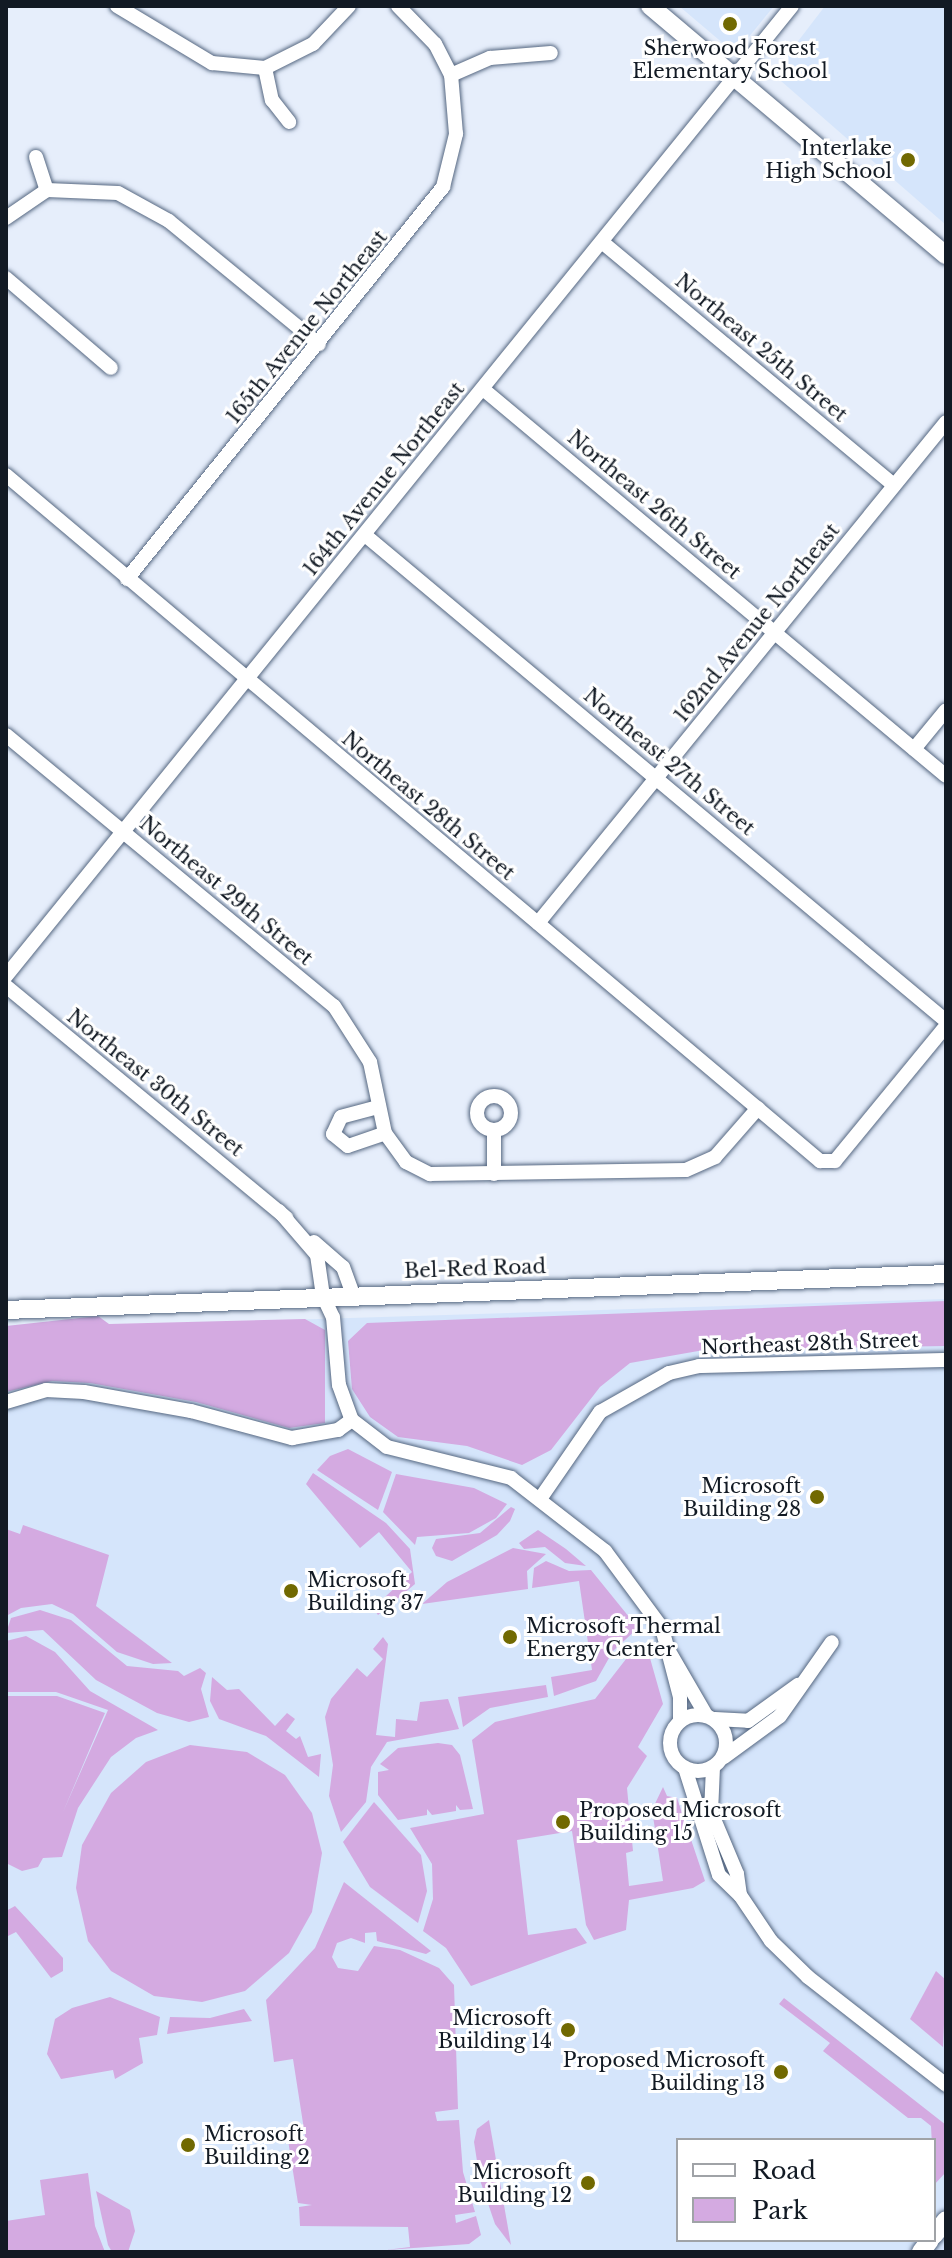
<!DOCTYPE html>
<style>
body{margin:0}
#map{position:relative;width:952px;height:2258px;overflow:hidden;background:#e6eefb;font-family:"Libre Baskerville",serif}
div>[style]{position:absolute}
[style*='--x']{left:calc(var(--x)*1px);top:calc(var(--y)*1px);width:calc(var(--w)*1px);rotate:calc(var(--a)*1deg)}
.built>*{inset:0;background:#d5e5fb}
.green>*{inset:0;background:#d4aae1}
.roads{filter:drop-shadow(0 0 2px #556781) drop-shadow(0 0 2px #556781)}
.minor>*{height:14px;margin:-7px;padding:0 7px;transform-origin:7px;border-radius:7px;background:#fff}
.minor>.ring{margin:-7px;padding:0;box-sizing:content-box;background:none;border:14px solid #fff;border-radius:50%}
.major>*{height:18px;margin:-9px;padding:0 9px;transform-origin:9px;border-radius:9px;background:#fff}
.dots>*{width:22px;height:22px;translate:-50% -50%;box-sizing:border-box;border:4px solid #fff;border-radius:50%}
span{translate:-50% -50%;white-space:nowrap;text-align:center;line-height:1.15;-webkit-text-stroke:6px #fff;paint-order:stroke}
.poi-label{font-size:20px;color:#121a24}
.right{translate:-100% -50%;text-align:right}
.left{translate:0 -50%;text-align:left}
.street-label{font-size:20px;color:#121a24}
.frame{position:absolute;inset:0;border:8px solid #121a24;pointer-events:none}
.legend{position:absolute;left:676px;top:2138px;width:260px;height:104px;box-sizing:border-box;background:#fff;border:2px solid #a0a3a7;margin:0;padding:10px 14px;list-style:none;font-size:24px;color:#121a24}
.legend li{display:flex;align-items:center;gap:16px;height:40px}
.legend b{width:40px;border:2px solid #a0a3a7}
</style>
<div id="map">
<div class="built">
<div style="clip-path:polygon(679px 6px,774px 6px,744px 43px,725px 45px)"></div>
<div style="clip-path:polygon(825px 6px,946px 6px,946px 225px,773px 74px)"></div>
<div style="clip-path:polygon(evenodd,946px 1299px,946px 2252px,6px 2252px,6px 1329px,946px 1299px,678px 2140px,934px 2140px,934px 2240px,678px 2240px,678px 2140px)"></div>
</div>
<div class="green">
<div style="clip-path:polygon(946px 1301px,946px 1346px,704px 1350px,630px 1363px,600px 1387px,551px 1450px,522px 1465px,467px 1446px,398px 1437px,370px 1417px,352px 1389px,348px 1341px,367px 1323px)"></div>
<div style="clip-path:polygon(98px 1316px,109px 1324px,305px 1319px,325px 1330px,325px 1423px,289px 1428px,196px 1402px,90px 1383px,52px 1381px,6px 1392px,6px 1326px)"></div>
<div style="clip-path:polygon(348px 1449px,392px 1472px,378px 1510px,317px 1470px,330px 1456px)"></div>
<div style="clip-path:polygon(313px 1473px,386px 1523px,410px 1549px,415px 1584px,378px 1615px,373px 1608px,412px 1572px,379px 1532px,360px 1548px,306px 1484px)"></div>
<div style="clip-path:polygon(396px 1474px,474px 1488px,507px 1504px,496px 1518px,469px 1533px,417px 1537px,415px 1545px,383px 1512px)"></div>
<div style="clip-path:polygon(511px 1507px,515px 1509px,510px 1521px,497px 1535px,452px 1561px,436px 1556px,432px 1548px,436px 1539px,480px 1533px)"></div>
<div style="clip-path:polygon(23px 1525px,109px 1555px,96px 1606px,172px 1663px,153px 1664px,117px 1652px,73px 1614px,52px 1604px,21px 1608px,6px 1616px,6px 1529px,20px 1534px)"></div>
<div style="clip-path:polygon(538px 1530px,566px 1549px,586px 1566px,565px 1563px,545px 1547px,524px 1549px,519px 1543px)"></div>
<div style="clip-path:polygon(513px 1548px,546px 1554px,527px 1571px,528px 1589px,422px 1604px,447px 1582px)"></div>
<div style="clip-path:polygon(546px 1561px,569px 1571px,591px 1570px,638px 1628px,613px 1651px,596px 1681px,554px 1696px,551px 1677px,592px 1670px,579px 1581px,532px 1588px,534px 1568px)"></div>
<div style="clip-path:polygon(40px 1610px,71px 1620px,127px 1666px,178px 1671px,184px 1676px,200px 1668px,206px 1673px,201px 1689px,209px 1717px,189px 1722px,157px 1713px,96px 1680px,43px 1630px,6px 1633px,11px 1618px)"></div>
<div style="clip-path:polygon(26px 1636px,55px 1652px,90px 1691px,158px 1730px,136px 1738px,111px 1757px,78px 1808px,62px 1857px,43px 1858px,38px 1867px,22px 1871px,6px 1863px,6px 1696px,57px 1696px,105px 1713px,63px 1812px,108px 1710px,56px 1692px,6px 1692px,6px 1641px)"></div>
<div style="clip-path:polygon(383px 1637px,388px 1644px,376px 1735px,395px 1737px,396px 1719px,417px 1721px,420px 1702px,448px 1699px,459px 1729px,387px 1742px,371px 1767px,366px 1802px,341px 1832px,329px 1796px,333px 1765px,325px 1717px,331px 1699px,357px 1668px,367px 1677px,383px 1659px,373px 1649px)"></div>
<div style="clip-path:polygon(646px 1644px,663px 1704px,638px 1747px,647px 1756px,627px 1788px,633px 1851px,626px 1853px,629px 1886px,663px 1881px,652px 1810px,663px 1787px,667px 1796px,677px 1798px,705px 1881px,693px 1888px,629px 1900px,626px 1930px,594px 1940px,586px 1925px,572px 1831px,517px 1840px,528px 1935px,576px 1928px,587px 1943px,471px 1986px,446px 1948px,423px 1931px,433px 1899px,432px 1864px,410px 1828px,484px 1814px,472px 1740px,495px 1722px,595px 1699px,633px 1650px)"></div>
<div style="clip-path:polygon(212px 1677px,227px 1690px,239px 1689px,275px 1726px,287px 1713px,295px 1719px,286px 1731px,296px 1739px,300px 1736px,308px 1757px,321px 1754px,319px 1777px,266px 1736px,219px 1719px,210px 1701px)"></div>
<div style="clip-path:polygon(546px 1685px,548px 1697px,490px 1708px,463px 1727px,458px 1697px)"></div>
<div style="clip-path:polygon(438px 1743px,452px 1745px,460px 1755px,473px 1809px,460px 1810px,456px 1805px,456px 1811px,432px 1815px,427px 1809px,427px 1815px,398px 1820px,378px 1795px,378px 1772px,389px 1770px,380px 1764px,398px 1748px)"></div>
<div style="clip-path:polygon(190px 1745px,247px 1752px,285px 1775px,312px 1813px,322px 1853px,312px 1912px,289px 1953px,245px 1991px,202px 2002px,154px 1996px,111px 1971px,88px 1941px,76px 1888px,82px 1845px,111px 1793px,146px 1762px)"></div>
<div style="clip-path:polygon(374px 1802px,421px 1855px,427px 1891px,418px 1923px,370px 1887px,343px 1842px)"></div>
<div style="clip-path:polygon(344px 1882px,431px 1951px,426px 1954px,377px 1941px,376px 1932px,365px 1933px,365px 1943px,351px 1938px,337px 1943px,332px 1957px,338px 1968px,358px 1971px,374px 1946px,400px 1950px,439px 1968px,454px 1985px,458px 2109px,435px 2112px,437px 2121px,459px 2120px,463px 2172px,475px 2212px,455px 2215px,456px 2223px,476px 2216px,481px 2235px,469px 2244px,386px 2250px,410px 2247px,408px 2227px,300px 2226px,299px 2207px,312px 2205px,298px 2203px,288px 2140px,305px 2136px,293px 2059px,274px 2062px,266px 2000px,315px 1948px)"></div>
<div style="clip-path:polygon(15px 1906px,63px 1958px,63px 1971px,51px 1978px,16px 1932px,6px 1937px,6px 1911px)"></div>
<div style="clip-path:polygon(936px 1971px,946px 1980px,943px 2047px,910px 2019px)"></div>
<div style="clip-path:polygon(110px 1997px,160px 2017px,157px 2035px,139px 2038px,143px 2063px,115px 2079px,113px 2070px,61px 2079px,47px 2054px,55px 2019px,72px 2008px)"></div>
<div style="clip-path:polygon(784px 1998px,946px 2125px,946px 2172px,934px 2185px,931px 2126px,921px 2118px,908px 2118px,823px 2051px,830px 2043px,779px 2004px)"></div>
<div style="clip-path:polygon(244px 2009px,252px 2021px,167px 2034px,170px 2017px,210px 2018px)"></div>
<div style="clip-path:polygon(489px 2120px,511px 2245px,495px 2224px,480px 2180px,474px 2142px,477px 2129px)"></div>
<div style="clip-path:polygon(88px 2173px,95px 2226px,105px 2252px,6px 2252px,6px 2221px,45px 2215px,40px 2180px)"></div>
<div style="clip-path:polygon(96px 2191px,130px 2210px,135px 2231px,128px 2252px,112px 2252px,108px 2245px)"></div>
</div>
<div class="roads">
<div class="minor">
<div style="--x:117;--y:6;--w:111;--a:31"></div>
<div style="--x:212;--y:63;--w:53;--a:5.4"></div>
<div style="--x:265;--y:68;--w:33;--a:78"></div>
<div style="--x:272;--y:100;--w:28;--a:52"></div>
<div style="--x:265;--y:68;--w:54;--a:-26.6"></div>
<div style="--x:313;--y:44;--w:52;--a:-46.5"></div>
<div style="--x:451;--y:75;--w:43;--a:-23.6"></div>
<div style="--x:490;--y:58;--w:61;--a:-4.7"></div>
<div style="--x:36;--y:157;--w:35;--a:72"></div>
<div style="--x:6;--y:218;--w:50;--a:-34.3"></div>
<div style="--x:47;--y:190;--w:71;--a:2.4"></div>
<div style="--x:118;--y:193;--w:58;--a:28.8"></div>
<div style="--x:169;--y:221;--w:194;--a:39.4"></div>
<div style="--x:602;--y:242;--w:380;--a:39.8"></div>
<div style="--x:6;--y:278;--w:138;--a:40.6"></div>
<div style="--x:483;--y:389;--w:603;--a:39.89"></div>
<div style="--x:6;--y:475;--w:1065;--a:40.12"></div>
<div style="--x:820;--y:1161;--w:15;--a:0"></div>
<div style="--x:835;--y:1161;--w:175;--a:-50.6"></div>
<div style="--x:365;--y:535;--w:757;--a:39.91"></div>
<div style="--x:127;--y:579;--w:504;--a:-51.13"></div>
<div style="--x:443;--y:187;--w:55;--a:-76.2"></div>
<div style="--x:456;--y:134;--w:59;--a:-94.8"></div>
<div style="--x:451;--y:75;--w:35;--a:-117"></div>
<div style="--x:435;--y:44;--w:53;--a:-134.2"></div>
<div style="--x:6;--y:735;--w:425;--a:39.6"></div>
<div style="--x:334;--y:1006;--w:67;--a:57.3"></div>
<div style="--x:370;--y:1062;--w:73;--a:78.1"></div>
<div style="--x:385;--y:1133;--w:36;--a:54"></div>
<div style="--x:406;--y:1162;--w:27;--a:27"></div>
<div style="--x:430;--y:1174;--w:256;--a:-0.9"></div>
<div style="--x:686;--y:1170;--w:32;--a:-24"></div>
<div style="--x:715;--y:1157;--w:65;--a:-48.7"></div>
<div style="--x:914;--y:749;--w:50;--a:-50.6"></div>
<div style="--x:538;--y:923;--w:646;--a:-50.84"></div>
<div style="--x:6;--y:976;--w:1248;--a:-50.98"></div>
<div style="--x:6;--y:986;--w:364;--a:39.6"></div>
<div class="ring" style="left:477px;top:1096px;width:20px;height:20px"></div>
<div style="--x:378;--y:1107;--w:38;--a:165"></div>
<div style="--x:341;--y:1117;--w:19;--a:115"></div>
<div style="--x:333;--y:1134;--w:19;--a:39"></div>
<div style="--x:348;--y:1146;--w:39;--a:-19"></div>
<div style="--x:494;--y:1131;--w:43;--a:90"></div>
<div style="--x:279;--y:1211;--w:58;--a:49.2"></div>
<div style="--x:317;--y:1255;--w:41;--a:81.7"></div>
<div style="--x:323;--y:1296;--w:23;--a:65"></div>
<div style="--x:333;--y:1317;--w:68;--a:85"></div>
<div style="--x:339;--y:1385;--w:37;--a:70"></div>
<div style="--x:352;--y:1420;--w:44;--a:37.6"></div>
<div style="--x:387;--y:1447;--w:128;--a:14"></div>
<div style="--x:511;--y:1478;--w:119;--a:37.8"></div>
<div style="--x:605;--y:1551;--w:96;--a:53.5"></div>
<div style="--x:662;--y:1628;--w:71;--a:75.4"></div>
<div style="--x:680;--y:1697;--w:23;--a:90"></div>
<div style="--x:314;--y:1242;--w:38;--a:41"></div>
<div style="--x:343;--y:1267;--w:29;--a:70"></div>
<div style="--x:6;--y:1402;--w:42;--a:-16.7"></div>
<div style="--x:46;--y:1390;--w:38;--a:3"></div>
<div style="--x:84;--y:1392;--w:109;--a:10.1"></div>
<div style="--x:191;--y:1411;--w:105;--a:15"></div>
<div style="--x:292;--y:1438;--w:47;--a:-9.9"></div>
<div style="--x:338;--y:1430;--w:17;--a:-36"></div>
<div style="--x:540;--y:1499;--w:106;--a:-55.4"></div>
<div style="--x:600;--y:1412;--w:79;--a:-29.5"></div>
<div style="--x:669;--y:1373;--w:31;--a:-13"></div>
<div style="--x:699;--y:1366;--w:247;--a:-1.4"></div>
<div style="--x:670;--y:1653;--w:72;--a:59.9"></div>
<div class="ring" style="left:670px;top:1715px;width:42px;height:42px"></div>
<div style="--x:715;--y:1719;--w:33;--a:3"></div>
<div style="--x:748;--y:1721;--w:62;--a:-35.8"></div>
<div style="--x:724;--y:1757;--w:69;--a:-36.2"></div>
<div style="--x:780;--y:1716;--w:90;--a:-54.9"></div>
<div style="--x:713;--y:1767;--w:45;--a:92.5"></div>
<div style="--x:711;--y:1812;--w:67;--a:67.2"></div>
<div style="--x:737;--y:1874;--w:21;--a:82"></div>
<div style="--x:685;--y:1768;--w:112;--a:72.4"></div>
<div style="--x:719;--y:1875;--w:29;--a:44"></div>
<div style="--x:740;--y:1895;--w:55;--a:56"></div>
<div style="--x:771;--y:1941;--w:52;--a:44.2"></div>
<div style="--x:808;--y:1977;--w:175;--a:38"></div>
</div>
<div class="major">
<div style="--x:650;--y:6;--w:387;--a:40.1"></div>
<div style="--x:6;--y:1310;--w:941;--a:-2.19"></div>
<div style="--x:934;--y:2235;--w:19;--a:-51"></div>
<div style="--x:921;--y:2252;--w:15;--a:-53"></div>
</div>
</div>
<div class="dots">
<div style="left:730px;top:24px;background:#716901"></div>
<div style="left:908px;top:160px;background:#716901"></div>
<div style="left:817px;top:1497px;background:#716901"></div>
<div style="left:291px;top:1591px;background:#716901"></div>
<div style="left:510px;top:1637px;background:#716901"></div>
<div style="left:563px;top:1822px;background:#716901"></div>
<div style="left:568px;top:2030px;background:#716901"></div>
<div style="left:781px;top:2072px;background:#716901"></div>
<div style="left:188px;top:2145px;background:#716901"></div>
<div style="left:588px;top:2183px;background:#716901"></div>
</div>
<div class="poi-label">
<span style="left:730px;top:60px">Sherwood Forest<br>Elementary School</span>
<span class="right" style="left:892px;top:160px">Interlake<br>High School</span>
<span class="right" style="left:801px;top:1498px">Microsoft<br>Building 28</span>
<span class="left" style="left:307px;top:1592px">Microsoft<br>Building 37</span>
<span class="left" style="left:526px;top:1638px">Microsoft Thermal<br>Energy Center</span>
<span class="left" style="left:579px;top:1822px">Proposed Microsoft<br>Building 15</span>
<span class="right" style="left:552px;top:2030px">Microsoft<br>Building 14</span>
<span class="right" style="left:765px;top:2072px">Proposed Microsoft<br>Building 13</span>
<span class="left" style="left:204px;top:2146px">Microsoft<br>Building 2</span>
<span class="right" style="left:572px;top:2184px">Microsoft<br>Building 12</span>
</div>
<div class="street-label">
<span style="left:307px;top:327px;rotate:-51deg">165th Avenue Northeast</span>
<span style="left:761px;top:348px;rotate:40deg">Northeast 25th Street</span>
<span style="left:384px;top:479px;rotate:-51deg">164th Avenue Northeast</span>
<span style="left:654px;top:505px;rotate:40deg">Northeast 26th Street</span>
<span style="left:757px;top:623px;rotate:-51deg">162nd Avenue Northeast</span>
<span style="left:669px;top:762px;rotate:40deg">Northeast 27th Street</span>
<span style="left:428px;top:806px;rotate:40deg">Northeast 28th Street</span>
<span style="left:226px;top:891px;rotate:40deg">Northeast 29th Street</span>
<span style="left:155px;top:1083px;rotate:39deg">Northeast 30th Street</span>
<span style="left:475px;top:1269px;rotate:-2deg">Bel-Red Road</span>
<span style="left:810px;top:1344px;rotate:-2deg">Northeast 28th Street</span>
</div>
<div class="frame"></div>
<ul class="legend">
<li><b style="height:10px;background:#fff"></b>Road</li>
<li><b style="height:22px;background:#d4aae1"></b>Park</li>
</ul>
</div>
